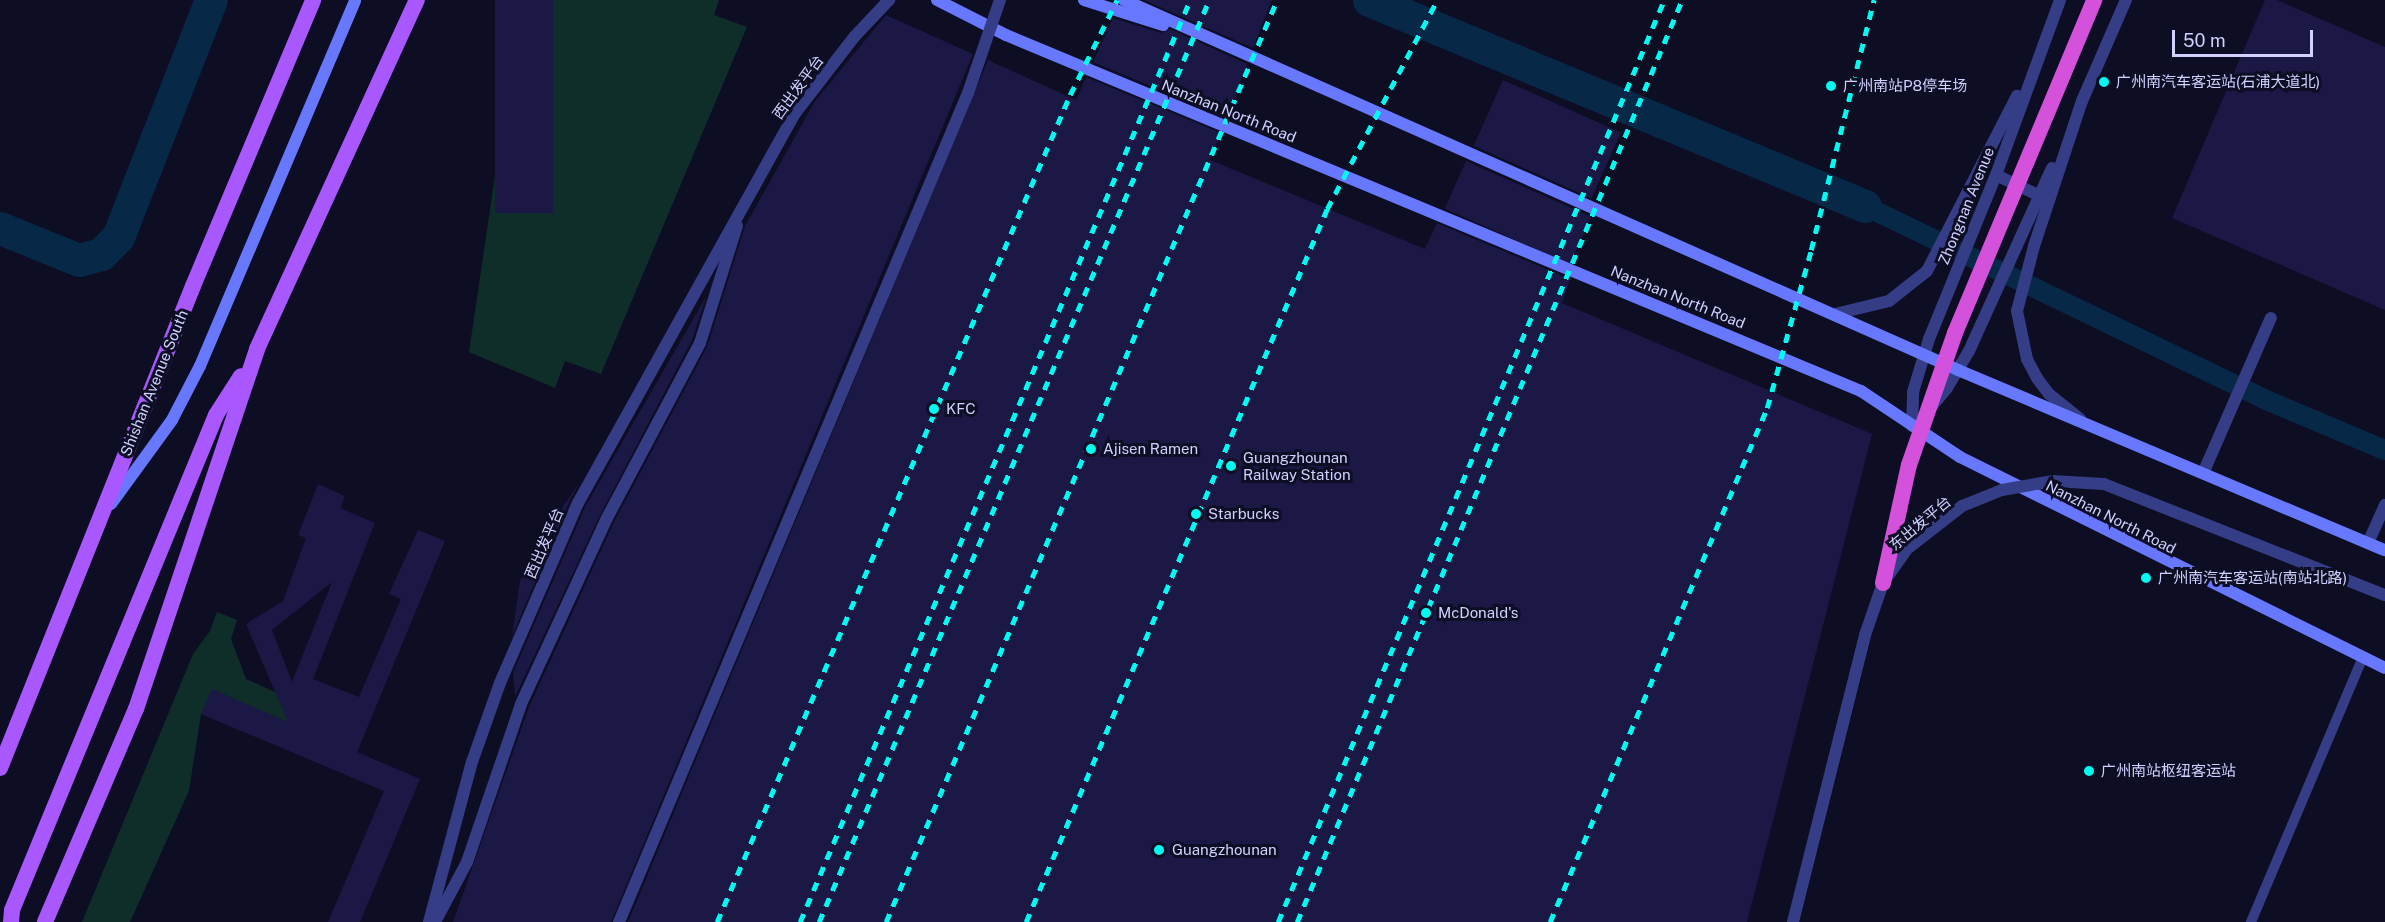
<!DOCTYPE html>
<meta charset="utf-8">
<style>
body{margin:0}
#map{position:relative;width:2385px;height:922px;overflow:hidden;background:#0d0d24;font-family:"Public Sans","Noto Sans SC",sans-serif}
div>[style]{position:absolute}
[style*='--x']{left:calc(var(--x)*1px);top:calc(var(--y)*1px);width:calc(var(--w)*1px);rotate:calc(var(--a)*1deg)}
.green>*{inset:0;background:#0f2e29}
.canal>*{height:20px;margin:-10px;padding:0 10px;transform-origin:10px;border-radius:10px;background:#082847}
.river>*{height:33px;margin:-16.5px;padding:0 16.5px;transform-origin:16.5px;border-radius:16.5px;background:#082847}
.building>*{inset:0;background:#1b1846;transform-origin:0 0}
.service>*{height:10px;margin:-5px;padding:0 5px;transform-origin:5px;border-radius:5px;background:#353d86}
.minor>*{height:12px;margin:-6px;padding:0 6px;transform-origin:6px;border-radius:6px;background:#353d86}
.tertiary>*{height:12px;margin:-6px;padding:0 6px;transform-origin:6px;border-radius:6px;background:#353d86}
.secondary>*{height:12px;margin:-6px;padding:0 6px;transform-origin:6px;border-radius:6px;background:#6778ff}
.primary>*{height:16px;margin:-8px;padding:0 8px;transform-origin:8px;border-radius:8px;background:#a957ff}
.rail>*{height:4.5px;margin-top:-2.25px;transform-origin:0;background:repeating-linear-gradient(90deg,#00fbf2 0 9px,transparent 0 17px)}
.tertiary-bridge>*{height:12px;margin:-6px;padding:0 6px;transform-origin:6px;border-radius:6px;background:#353d86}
.trunk-bridge>*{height:16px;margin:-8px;padding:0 8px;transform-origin:8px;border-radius:8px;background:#d451dc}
.dots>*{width:16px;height:16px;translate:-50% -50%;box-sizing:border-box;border:3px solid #0d0d24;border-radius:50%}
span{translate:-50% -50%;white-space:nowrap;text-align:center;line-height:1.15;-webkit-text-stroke:6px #0d0d24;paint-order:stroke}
.poi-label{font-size:15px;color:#d0d1ff}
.left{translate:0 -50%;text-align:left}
.street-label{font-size:15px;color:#d0d1ff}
.scale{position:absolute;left:2172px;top:30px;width:141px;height:27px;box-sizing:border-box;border:3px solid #d0d1ff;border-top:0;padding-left:8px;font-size:18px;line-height:21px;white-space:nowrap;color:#d0d1ff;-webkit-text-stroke:4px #0d0d24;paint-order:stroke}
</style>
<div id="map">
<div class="green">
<div style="clip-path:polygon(521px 0,719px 0,714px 15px,747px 27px,601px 374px,565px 361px,555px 388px,469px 352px)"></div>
<div style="clip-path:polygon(217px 612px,237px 620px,231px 639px,246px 679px,326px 715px,317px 734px,201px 714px,189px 791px,130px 922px,82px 922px,193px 654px,210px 631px)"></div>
</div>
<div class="canal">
<div style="--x:1865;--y:206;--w:443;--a:25.8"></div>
<div style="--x:2264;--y:399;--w:131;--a:22.9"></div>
</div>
<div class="river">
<div style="--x:1369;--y:0;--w:537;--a:22.55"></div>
<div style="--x:0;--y:228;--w:85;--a:22.1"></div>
<div style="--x:79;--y:260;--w:23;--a:-15"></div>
<div style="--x:101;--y:254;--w:24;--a:-45"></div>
<div style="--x:118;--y:237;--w:255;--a:-68.6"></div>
</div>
<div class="building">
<div style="left:495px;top:0;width:58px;height:213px"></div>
<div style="clip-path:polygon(1144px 0,1272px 0,1253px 48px)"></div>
<div style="clip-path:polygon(2265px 0,2277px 0,2385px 47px,2385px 310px,2172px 218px)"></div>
<div style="clip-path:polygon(886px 15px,973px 54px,611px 922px,453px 922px,529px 707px,614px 522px,707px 347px,745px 226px,815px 101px)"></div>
<div style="clip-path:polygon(1113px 18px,1161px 33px,1170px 29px,1247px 64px,1227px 118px,1093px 62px)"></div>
<div style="clip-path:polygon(988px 60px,1076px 100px,1086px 77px,1221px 133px,1210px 160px,1425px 249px,1437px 223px,1570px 279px,1562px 303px,1872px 434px,1747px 922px,628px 922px)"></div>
<div style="left:1503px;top:80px;width:129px;height:72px;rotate:24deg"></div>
<div style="left:1466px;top:161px;width:137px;height:52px;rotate:24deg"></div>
<div style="clip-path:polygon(707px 295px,692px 340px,600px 515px,515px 697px,513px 673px,585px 507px)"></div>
<div style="clip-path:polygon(580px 482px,570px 500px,512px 636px,520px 581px,548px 528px)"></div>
<div style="clip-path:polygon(evenodd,318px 484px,345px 496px,340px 508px,375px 523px,313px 679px,359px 697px,401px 599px,389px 594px,418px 530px,445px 541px,357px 752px,420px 779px,360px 922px,328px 922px,384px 791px,201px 714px,212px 689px,288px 722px,246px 624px,283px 601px,306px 538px,298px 535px,318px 484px,332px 582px,292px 682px,272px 630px,332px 582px)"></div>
</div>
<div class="service">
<div style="--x:2251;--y:922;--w:285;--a:-67.1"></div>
</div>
<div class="minor">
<div style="--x:2204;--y:471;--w:167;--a:-66.4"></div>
<div style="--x:2368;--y:543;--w:42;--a:-65.9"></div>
</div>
<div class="tertiary">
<div style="--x:1996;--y:175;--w:49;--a:25.5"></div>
<div style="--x:1835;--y:314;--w:56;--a:-13.5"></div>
<div style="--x:1889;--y:301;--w:48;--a:-38.3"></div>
<div style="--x:1927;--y:271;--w:197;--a:-62.8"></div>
<div style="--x:1932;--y:406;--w:23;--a:-50"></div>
<div style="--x:1947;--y:388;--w:43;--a:-59.3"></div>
<div style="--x:1969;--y:351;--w:201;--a:-65.6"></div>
<div style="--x:2080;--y:419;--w:40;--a:-141"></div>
<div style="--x:2049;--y:394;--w:20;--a:-127"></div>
<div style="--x:2037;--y:378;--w:21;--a:-118"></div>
<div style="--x:2027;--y:359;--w:49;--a:-101.8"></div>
<div style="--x:2017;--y:311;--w:67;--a:-75.3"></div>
<div style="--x:2034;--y:246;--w:153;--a:-71.7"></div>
<div style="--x:2082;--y:101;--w:110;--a:-66.5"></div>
<div style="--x:1912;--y:426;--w:34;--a:-88"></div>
<div style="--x:1913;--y:392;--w:55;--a:-73.2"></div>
<div style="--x:1929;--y:339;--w:177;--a:-67.8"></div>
<div style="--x:1996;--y:175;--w:186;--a:-69.9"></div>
</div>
<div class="secondary">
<div style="--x:937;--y:0;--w:77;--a:26.9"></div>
<div style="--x:1006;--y:35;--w:926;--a:22.61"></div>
<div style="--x:1861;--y:391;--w:119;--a:33.7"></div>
<div style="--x:1960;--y:457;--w:474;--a:26.4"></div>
<div style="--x:1084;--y:0;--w:83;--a:17.6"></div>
<div style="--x:1124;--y:0;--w:912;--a:23.92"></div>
<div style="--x:1958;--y:370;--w:463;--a:22.9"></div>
<div style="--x:111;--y:504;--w:104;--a:-54"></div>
<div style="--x:172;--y:420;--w:61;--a:-62.6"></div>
<div style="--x:200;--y:366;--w:397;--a:-67"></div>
</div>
<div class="primary">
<div style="--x:0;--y:768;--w:519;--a:-68.18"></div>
<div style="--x:193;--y:286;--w:310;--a:-67.2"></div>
<div style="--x:11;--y:922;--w:12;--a:-85"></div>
<div style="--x:12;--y:910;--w:535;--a:-67.6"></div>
<div style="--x:216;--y:415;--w:46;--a:-57.3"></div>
<div style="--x:45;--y:922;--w:232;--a:-66.9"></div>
<div style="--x:136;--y:709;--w:380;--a:-71.4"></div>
<div style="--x:257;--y:349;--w:384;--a:-65.4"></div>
</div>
<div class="rail">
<div style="--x:717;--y:922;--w:899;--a:-66.89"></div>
<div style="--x:1070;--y:95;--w:106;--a:-63.7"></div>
<div style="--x:800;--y:922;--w:1001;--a:-67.07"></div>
<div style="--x:819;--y:922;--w:1001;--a:-67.07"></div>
<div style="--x:886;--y:922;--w:1001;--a:-67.02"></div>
<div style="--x:1026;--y:922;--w:774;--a:-67.11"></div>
<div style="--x:1327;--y:209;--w:236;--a:-62.2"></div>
<div style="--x:1278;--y:922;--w:1000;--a:-67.28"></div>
<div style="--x:1297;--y:922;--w:999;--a:-67.34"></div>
<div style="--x:1550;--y:922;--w:558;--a:-67.11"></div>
<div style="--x:1767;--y:408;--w:164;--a:-74.4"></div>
<div style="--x:1811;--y:250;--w:258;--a:-75.9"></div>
</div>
<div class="tertiary-bridge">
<div style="--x:429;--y:922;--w:166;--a:-75"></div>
<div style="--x:472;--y:762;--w:84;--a:-70.5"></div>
<div style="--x:500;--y:683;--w:196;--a:-66.6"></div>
<div style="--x:578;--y:503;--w:448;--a:-60.9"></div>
<div style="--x:796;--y:112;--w:96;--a:-52.2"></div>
<div style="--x:855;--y:36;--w:50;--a:-46.6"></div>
<div style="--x:435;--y:922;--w:68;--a:-61.9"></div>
<div style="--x:467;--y:862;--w:167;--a:-71.1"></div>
<div style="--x:521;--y:704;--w:205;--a:-65.2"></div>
<div style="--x:607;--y:518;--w:198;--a:-62"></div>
<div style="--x:700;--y:343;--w:123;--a:-72.5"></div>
<div style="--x:619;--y:922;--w:899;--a:-67.17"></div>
<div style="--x:968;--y:93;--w:98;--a:-71"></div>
<div style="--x:1793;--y:922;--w:296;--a:-75.9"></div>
<div style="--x:1865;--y:635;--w:55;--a:-70.9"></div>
<div style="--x:1883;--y:583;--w:42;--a:-54.8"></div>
<div style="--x:1907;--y:549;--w:70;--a:-38"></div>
<div style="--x:1962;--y:506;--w:43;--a:-21.8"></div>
<div style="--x:2002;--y:490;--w:52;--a:-10"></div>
<div style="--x:2053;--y:481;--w:51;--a:3.4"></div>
<div style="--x:2104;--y:484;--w:302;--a:21.6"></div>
</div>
<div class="trunk-bridge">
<div style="--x:1883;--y:583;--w:121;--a:-77.6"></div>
<div style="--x:1909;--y:465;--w:140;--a:-70.8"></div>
<div style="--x:1955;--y:333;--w:361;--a:-67.3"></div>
</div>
<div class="dots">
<div style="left:2104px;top:82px;background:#00fbf2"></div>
<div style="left:1831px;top:86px;background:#00fbf2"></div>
<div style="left:934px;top:409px;background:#00fbf2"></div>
<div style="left:1091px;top:449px;background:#00fbf2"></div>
<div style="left:1231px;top:466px;background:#00fbf2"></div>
<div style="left:1196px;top:514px;background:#00fbf2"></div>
<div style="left:2146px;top:578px;background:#00fbf2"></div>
<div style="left:1426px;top:613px;background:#00fbf2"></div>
<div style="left:2089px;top:771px;background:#00fbf2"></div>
<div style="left:1159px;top:850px;background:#00fbf2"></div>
</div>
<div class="poi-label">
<span class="left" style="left:2116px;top:82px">广州南汽车客运站(石浦大道北)</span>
<span class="left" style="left:1843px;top:86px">广州南站P8停车场</span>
<span class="left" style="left:946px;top:409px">KFC</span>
<span class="left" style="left:1103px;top:449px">Ajisen Ramen</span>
<span class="left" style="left:1243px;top:466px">Guangzhounan<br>Railway Station</span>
<span class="left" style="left:1208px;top:514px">Starbucks</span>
<span class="left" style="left:2158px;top:578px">广州南汽车客运站(南站北路)</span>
<span class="left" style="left:1438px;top:613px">McDonald's</span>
<span class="left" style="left:2101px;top:771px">广州南站枢纽客运站</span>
<span class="left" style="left:1172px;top:850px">Guangzhounan</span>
</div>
<div class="street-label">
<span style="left:798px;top:87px;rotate:-54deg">西出发平台</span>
<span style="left:1229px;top:111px;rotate:22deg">Nanzhan North Road</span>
<span style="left:1966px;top:206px;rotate:-68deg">Zhongnan Avenue</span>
<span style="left:1678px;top:297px;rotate:22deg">Nanzhan North Road</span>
<span style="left:154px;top:383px;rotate:-68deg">Shishan Avenue South</span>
<span style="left:2111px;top:517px;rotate:27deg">Nanzhan North Road</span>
<span style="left:1920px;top:523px;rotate:-40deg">东出发平台</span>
<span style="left:544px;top:543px;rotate:-67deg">西出发平台</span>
</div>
<div class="scale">50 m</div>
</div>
